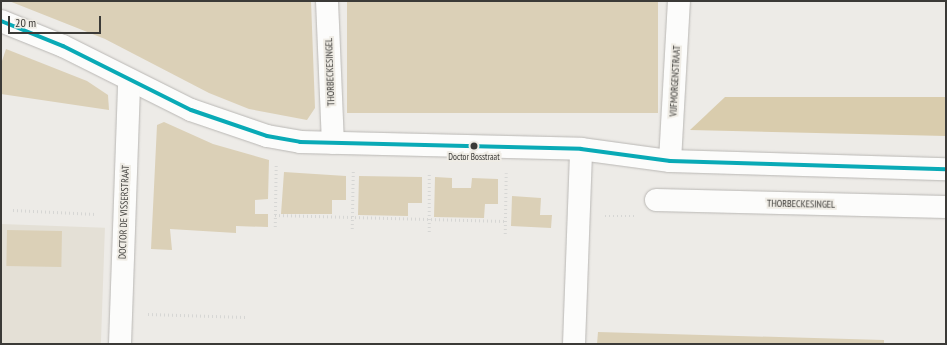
<!DOCTYPE html>
<style>
body{margin:0}
#map{position:relative;width:947px;height:345px;overflow:hidden;background:#edebe7;font-family:"PT Sans Narrow",sans-serif}
div>[style]{position:absolute}
[style*='--x']{left:calc(var(--x)*1px);top:calc(var(--y)*1px);width:calc(var(--w)*1px);rotate:calc(var(--a)*1deg)}
.built>*{inset:0;background:#e4e0d6;transform-origin:0 0}
.green>*{inset:0;background:#dbd0b7;transform-origin:0 0}
.forest>*{inset:0;background:#d9ccad}
.path>*{height:2.5px;margin-top:-1.25px;transform-origin:0;background:repeating-linear-gradient(90deg,#d6d6d4 0 1px,transparent 0 4px)}
.roads{filter:drop-shadow(0 0 1px #b9b7b4) drop-shadow(0 0 1px #b9b7b4)}
.street>*{height:22px;margin:-11px;padding:0 11px;transform-origin:11px;border-radius:11px;background:#fcfcfb}
.bus-1>*{height:4px;margin:-2px;padding:0 2px;transform-origin:2px;border-radius:2px;background:#09aab6}
.dots>*{width:11px;height:11px;translate:-50% -50%;box-sizing:border-box;border:2px solid #efece5;border-radius:50%}
span{translate:-50% -50%;white-space:nowrap;text-align:center;line-height:1.15;-webkit-text-stroke:4px #efece5;paint-order:stroke}
.bus-label{font-size:9px;color:#3b3a37}
.street-label{font-size:10px;color:#3b3a37}
.frame{position:absolute;inset:0;border:2px solid #3b3a37;pointer-events:none}
.scale{position:absolute;left:8px;top:16px;width:93px;height:18px;box-sizing:border-box;border:2px solid #3b3a37;border-top:0;padding-left:5px;font-size:12px;line-height:14px;white-space:nowrap;color:#3b3a37;-webkit-text-stroke:3px #efece5;paint-order:stroke}
</style>
<div id="map">
<div class="built">
<div style="left:1px;top:224px;width:104px;height:120px;rotate:2deg"></div>
</div>
<div class="green">
<div style="clip-path:polygon(9px 1px,311px 1px,315px 108px,307px 120px,249px 109px,209px 93px,105px 39px)"></div>
<div style="left:347px;top:1px;width:311px;height:112px"></div>
<div style="clip-path:polygon(6px 49px,87px 81px,108px 95px,109px 110px,1px 94px,1px 64px)"></div>
<div style="clip-path:polygon(164px 122px,213px 144px,269px 160px,268px 199px,255px 200px,255px 214px,268px 214px,268px 227px,236px 226px,236px 233px,170px 229px,172px 250px,151px 249px,157px 125px)"></div>
<div style="clip-path:polygon(284px 172px,346px 176px,346px 200px,332px 200px,332px 214px,281px 214px)"></div>
<div style="clip-path:polygon(359px 176px,422px 177px,422px 203px,408px 203px,408px 216px,358px 215px)"></div>
<div style="clip-path:polygon(435px 177px,452px 178px,452px 188px,471px 188px,472px 178px,498px 179px,498px 204px,485px 204px,484px 218px,434px 217px)"></div>
<div style="clip-path:polygon(512px 196px,541px 198px,540px 215px,552px 215px,551px 228px,511px 226px)"></div>
<div style="left:7px;top:230px;width:55px;height:36px;rotate:1deg"></div>
<div style="clip-path:polygon(598px 332px,884px 340px,884px 344px,597px 344px)"></div>
</div>
<div class="forest">
<div style="clip-path:polygon(725px 97px,946px 97px,946px 136px,690px 130px)"></div>
</div>
<div class="path">
<div style="--x:13;--y:210;--w:83;--a:2.8"></div>
<div style="--x:275;--y:215;--w:230;--a:1.5"></div>
<div style="--x:605;--y:216;--w:29;--a:0"></div>
<div style="--x:275;--y:227;--w:63;--a:-89.1"></div>
<div style="--x:352;--y:229;--w:58;--a:-89"></div>
<div style="--x:429;--y:232;--w:60;--a:-90"></div>
<div style="--x:505;--y:234;--w:61;--a:-89.1"></div>
<div style="--x:148;--y:314;--w:98;--a:1.8"></div>
</div>
<div class="roads">
<div class="street">
<div style="--x:327;--y:1;--w:142;--a:87.6"></div>
<div style="--x:1;--y:21;--w:67;--a:22"></div>
<div style="--x:63;--y:46;--w:143;--a:26.6"></div>
<div style="--x:191;--y:110;--w:80;--a:18.9"></div>
<div style="--x:267;--y:136;--w:34;--a:10"></div>
<div style="--x:300;--y:142;--w:281;--a:1.4"></div>
<div style="--x:581;--y:149;--w:90;--a:7.7"></div>
<div style="--x:670;--y:161;--w:276;--a:1.7"></div>
<div style="--x:670;--y:161;--w:160;--a:-86.8"></div>
<div style="--x:656;--y:200;--w:290;--a:1.4"></div>
<div style="--x:120;--y:344;--w:264;--a:-88"></div>
<div style="--x:574;--y:344;--w:195;--a:-87.9"></div>
</div>
</div>
<div class="bus-1">
<div style="--x:1;--y:21;--w:67;--a:22"></div>
<div style="--x:63;--y:46;--w:143;--a:26.6"></div>
<div style="--x:191;--y:110;--w:80;--a:18.9"></div>
<div style="--x:267;--y:136;--w:34;--a:10"></div>
<div style="--x:300;--y:142;--w:281;--a:1.4"></div>
<div style="--x:581;--y:149;--w:90;--a:7.7"></div>
<div style="--x:670;--y:161;--w:276;--a:1.7"></div>
</div>
<div class="dots">
<div style="left:474px;top:146px;background:#3b3a37"></div>
</div>
<div class="bus-label">
<span style="left:474px;top:157px">Doctor Bosstraat</span>
</div>
<div class="street-label">
<span style="left:330px;top:72px;rotate:-92deg">THORBECKESINGEL</span>
<span style="left:675px;top:81px;rotate:-87deg">VIJFMORGENSTRAAT</span>
<span style="left:801px;top:204px;rotate:1deg">THORBECKESINGEL</span>
<span style="left:124px;top:212px;rotate:-88deg">DOCTOR DE VISSERSTRAAT</span>
</div>
<div class="frame"></div>
<div class="scale">20 m</div>
</div>
